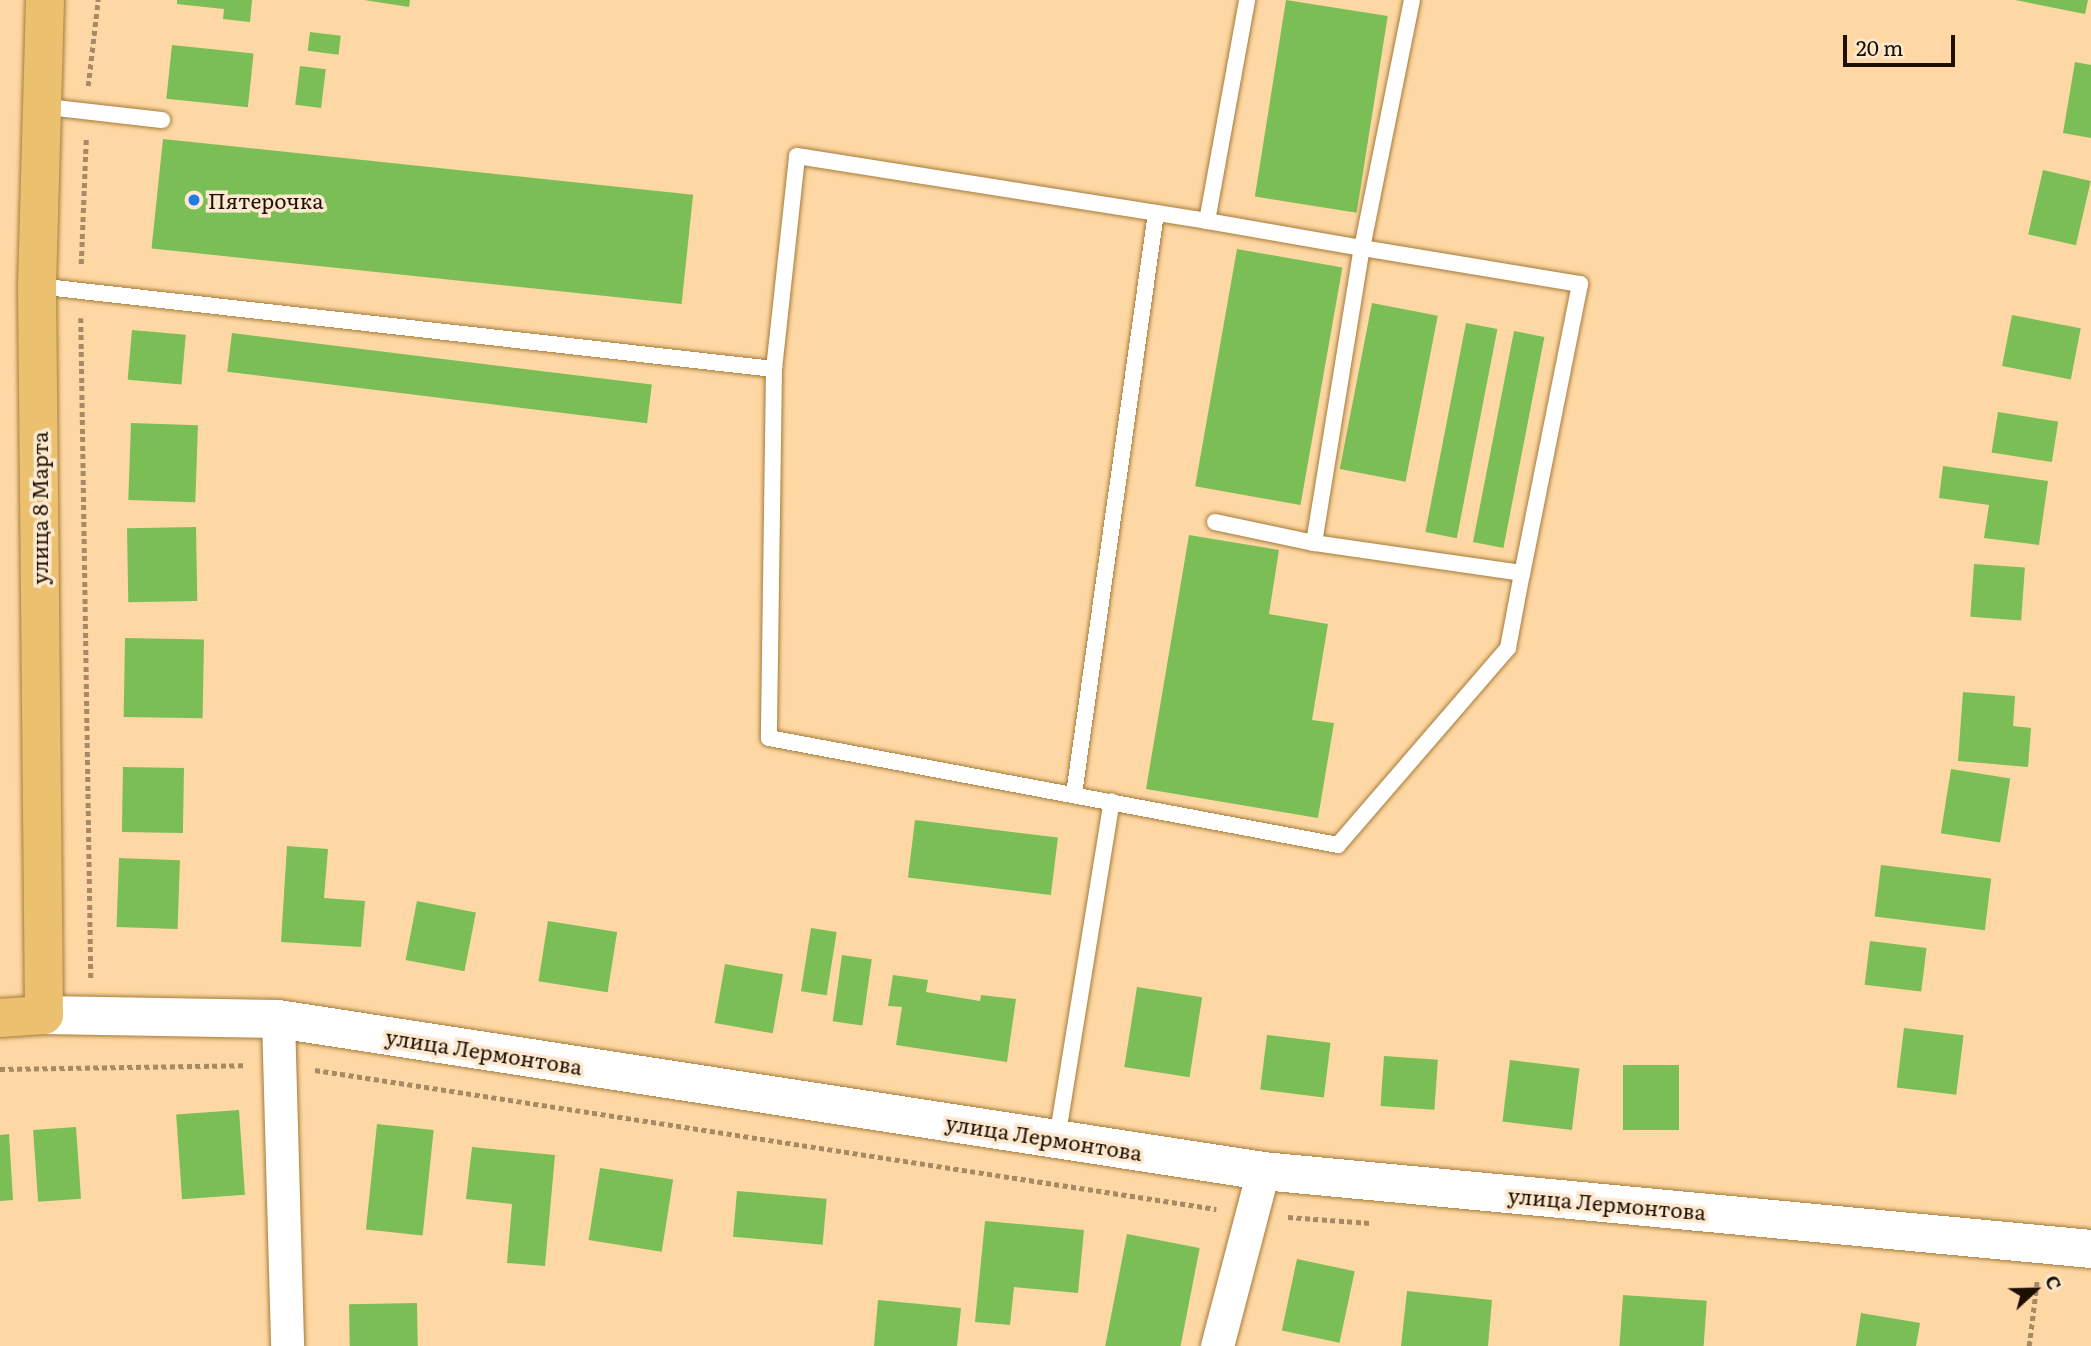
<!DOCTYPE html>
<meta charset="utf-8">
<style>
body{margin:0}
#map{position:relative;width:2091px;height:1346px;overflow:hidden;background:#fed8a4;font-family:Literata,serif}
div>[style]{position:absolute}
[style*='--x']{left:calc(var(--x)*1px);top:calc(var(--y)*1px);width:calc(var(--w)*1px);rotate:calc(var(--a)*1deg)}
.building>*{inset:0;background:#7bbe55;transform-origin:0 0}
.path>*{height:4.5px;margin-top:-2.25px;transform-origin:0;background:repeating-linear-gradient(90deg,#a68a64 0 5px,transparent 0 8.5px)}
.roads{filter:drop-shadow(0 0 2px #a67b39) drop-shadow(0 0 2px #a67b39)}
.service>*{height:16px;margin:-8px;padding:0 8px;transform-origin:8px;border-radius:8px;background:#fff}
.minor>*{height:33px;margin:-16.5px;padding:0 16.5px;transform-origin:16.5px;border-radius:16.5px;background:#fff}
.tertiary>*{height:38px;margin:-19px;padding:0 19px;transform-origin:19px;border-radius:19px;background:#fff}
.primary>*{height:38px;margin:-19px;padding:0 19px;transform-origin:19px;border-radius:19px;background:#ebc170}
.dots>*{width:19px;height:19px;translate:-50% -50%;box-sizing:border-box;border:4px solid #fce9d0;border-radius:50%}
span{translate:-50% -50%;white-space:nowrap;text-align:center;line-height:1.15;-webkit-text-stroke:7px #fce9d0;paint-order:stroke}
.poi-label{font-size:21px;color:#1d1000}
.left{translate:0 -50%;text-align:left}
.street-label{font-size:21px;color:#1d1000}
.north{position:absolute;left:2000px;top:1255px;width:70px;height:70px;-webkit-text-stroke:5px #fce9d0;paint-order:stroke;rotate:68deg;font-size:19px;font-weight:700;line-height:28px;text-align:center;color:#1d1000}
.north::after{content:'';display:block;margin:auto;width:24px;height:32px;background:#1d1000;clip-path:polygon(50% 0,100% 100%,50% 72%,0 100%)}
.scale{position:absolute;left:1843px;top:35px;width:112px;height:32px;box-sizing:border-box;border:4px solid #1d1000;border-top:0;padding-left:9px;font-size:21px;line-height:24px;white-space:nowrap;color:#1d1000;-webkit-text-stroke:5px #fce9d0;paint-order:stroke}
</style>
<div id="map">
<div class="building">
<div style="clip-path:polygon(177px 0,252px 0,250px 22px,223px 19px,224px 9px,177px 4px)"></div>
<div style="clip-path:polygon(364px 0,410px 0,409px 7px)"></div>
<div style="left:1286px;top:0;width:103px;height:199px;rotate:9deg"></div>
<div style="clip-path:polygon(2015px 0,2088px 0,2085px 14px)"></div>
<div style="left:310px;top:32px;width:31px;height:19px;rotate:7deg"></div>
<div style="left:172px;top:45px;width:82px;height:54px;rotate:6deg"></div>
<div style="clip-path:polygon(2075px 62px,2091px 65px,2091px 138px,2063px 133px)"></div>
<div style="left:300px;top:66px;width:26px;height:39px;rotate:7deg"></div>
<div style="left:163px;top:139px;width:533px;height:110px;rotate:6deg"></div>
<div style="left:2043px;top:170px;width:49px;height:66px;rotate:13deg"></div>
<div style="left:1237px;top:249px;width:107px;height:241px;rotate:10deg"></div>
<div style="left:1372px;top:303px;width:67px;height:169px;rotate:11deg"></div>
<div style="left:2012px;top:315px;width:70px;height:52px;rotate:11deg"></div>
<div style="left:1466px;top:323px;width:32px;height:213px;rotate:11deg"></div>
<div style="left:132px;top:330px;width:54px;height:50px;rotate:5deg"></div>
<div style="left:1514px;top:331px;width:31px;height:215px;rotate:11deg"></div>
<div style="left:232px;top:333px;width:423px;height:39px;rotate:7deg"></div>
<div style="left:1998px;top:412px;width:61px;height:41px;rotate:9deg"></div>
<div style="left:131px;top:423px;width:67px;height:77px;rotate:2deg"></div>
<div style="clip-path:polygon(1943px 466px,2048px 481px,2039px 545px,1984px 538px,1989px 505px,1939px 498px)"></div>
<div style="left:196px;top:527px;width:74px;height:69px;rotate:89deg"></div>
<div style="clip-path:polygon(1189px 535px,1279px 550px,1269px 614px,1328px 624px,1312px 720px,1334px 723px,1318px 818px,1146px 789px)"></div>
<div style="left:1974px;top:564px;width:51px;height:53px;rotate:4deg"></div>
<div style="left:125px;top:638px;width:79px;height:79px;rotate:1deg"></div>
<div style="clip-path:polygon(1963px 692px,2015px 696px,2013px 726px,2031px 728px,2028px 767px,1958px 761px)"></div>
<div style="left:123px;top:767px;width:61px;height:65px;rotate:1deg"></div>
<div style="left:1951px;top:769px;width:60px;height:65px;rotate:9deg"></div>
<div style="left:915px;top:820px;width:144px;height:58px;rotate:7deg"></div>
<div style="clip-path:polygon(287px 846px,328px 849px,324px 898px,365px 901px,361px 947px,281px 942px)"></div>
<div style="left:119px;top:858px;width:61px;height:69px;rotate:2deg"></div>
<div style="left:1881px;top:865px;width:111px;height:52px;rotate:7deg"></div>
<div style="left:417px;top:901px;width:60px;height:60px;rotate:11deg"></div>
<div style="left:548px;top:921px;width:70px;height:61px;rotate:9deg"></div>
<div style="left:811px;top:928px;width:26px;height:64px;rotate:9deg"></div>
<div style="left:1870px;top:941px;width:57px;height:44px;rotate:7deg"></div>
<div style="left:842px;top:955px;width:30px;height:67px;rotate:8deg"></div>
<div style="left:725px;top:964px;width:59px;height:60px;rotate:10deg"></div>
<div style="clip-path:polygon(893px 975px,928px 980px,926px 992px,980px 1001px,981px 995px,1016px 999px,1007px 1062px,896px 1045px,902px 1007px,888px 1006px)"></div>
<div style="left:1137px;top:987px;width:66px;height:81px;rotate:9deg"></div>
<div style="left:1904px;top:1028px;width:60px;height:60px;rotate:7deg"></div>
<div style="left:1267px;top:1035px;width:64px;height:55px;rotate:7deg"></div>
<div style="left:1384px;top:1056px;width:54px;height:50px;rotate:4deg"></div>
<div style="left:1510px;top:1060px;width:70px;height:62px;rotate:7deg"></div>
<div style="left:1623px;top:1065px;width:56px;height:65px"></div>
<div style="left:239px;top:1110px;width:85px;height:63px;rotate:86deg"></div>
<div style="left:377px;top:1124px;width:57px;height:106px;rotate:6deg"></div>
<div style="left:76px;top:1127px;width:72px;height:43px;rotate:86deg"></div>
<div style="clip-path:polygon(9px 1134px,13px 1200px,0 1201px,0 1135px)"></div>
<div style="clip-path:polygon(472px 1147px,555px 1155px,545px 1266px,507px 1263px,512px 1204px,466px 1199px)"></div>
<div style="left:600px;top:1168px;width:74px;height:73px;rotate:9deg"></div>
<div style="left:737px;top:1191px;width:90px;height:46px;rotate:5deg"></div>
<div style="clip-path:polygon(985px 1221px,1084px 1230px,1078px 1293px,1014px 1287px,1010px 1325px,975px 1322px)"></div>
<div style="left:1127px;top:1234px;width:74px;height:114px;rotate:11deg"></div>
<div style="left:1297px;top:1259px;width:59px;height:73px;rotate:12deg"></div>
<div style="clip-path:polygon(1407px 1291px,1492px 1300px,1488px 1346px,1401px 1346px)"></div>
<div style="left:1623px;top:1295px;width:84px;height:51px;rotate:4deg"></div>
<div style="clip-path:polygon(878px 1300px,961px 1308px,957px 1346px,874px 1346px)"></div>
<div style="left:417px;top:1303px;width:43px;height:68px;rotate:89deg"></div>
<div style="clip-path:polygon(1861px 1313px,1920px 1323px,1916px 1346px,1856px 1346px)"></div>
</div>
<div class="path">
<div style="--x:88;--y:86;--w:87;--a:-83.4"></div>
<div style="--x:81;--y:264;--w:127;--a:-87.7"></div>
<div style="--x:81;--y:318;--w:660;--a:89.13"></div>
<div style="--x:0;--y:1069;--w:244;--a:-0.9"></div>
<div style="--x:315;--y:1070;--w:912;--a:8.77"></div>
<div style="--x:1288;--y:1217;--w:82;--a:4.2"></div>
<div style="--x:2029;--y:1346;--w:65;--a:-83"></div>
</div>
<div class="roads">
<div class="service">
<div style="--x:39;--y:106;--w:124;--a:6.5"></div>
<div style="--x:1207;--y:221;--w:157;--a:9.9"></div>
<div style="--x:1362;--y:248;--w:253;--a:-78.6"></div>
<div style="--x:1362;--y:248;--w:221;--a:9.4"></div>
<div style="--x:1580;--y:284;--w:295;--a:101.3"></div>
<div style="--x:1522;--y:573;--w:210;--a:-171.8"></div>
<div style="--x:1314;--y:543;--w:299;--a:-80.8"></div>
<div style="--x:37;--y:286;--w:742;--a:6.43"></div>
<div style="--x:774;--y:369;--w:369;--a:90.8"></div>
<div style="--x:769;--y:738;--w:579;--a:10.65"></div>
<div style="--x:1338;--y:845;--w:260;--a:-49.2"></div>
<div style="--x:1508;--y:648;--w:76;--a:-79.4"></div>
<div style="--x:774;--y:369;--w:214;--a:-83.8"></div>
<div style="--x:797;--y:156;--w:415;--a:9"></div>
<div style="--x:1207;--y:221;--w:225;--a:-79.7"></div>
<div style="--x:1215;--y:522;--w:101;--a:12"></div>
<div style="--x:1074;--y:794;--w:587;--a:-81.97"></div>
<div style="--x:1057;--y:1139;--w:342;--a:-80.8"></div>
</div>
<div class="minor">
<div style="--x:278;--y:1019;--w:327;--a:88.4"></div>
<div style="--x:1217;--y:1346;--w:181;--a:-75.3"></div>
</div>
<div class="tertiary">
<div style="--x:44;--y:1015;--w:234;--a:1"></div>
<div style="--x:278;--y:1019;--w:997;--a:8.77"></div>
<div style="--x:1263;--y:1171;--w:832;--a:5.38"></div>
</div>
<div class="primary">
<div style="--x:0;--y:1018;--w:44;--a:-3.9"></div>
<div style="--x:44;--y:1015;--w:729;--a:-90.55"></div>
<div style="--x:37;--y:286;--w:286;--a:-88.4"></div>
</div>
</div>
<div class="dots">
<div style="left:194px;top:200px;background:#207ce5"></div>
</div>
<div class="poi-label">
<span class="left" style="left:208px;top:200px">Пятерочка</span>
</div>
<div class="street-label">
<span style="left:39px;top:508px;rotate:-90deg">улица 8 Марта</span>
<span style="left:484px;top:1051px;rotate:9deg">улица Лермонтова</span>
<span style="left:1044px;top:1137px;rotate:9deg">улица Лермонтова</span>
<span style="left:1607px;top:1203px;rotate:5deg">улица Лермонтова</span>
</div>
<div class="north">С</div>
<div class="scale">20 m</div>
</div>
